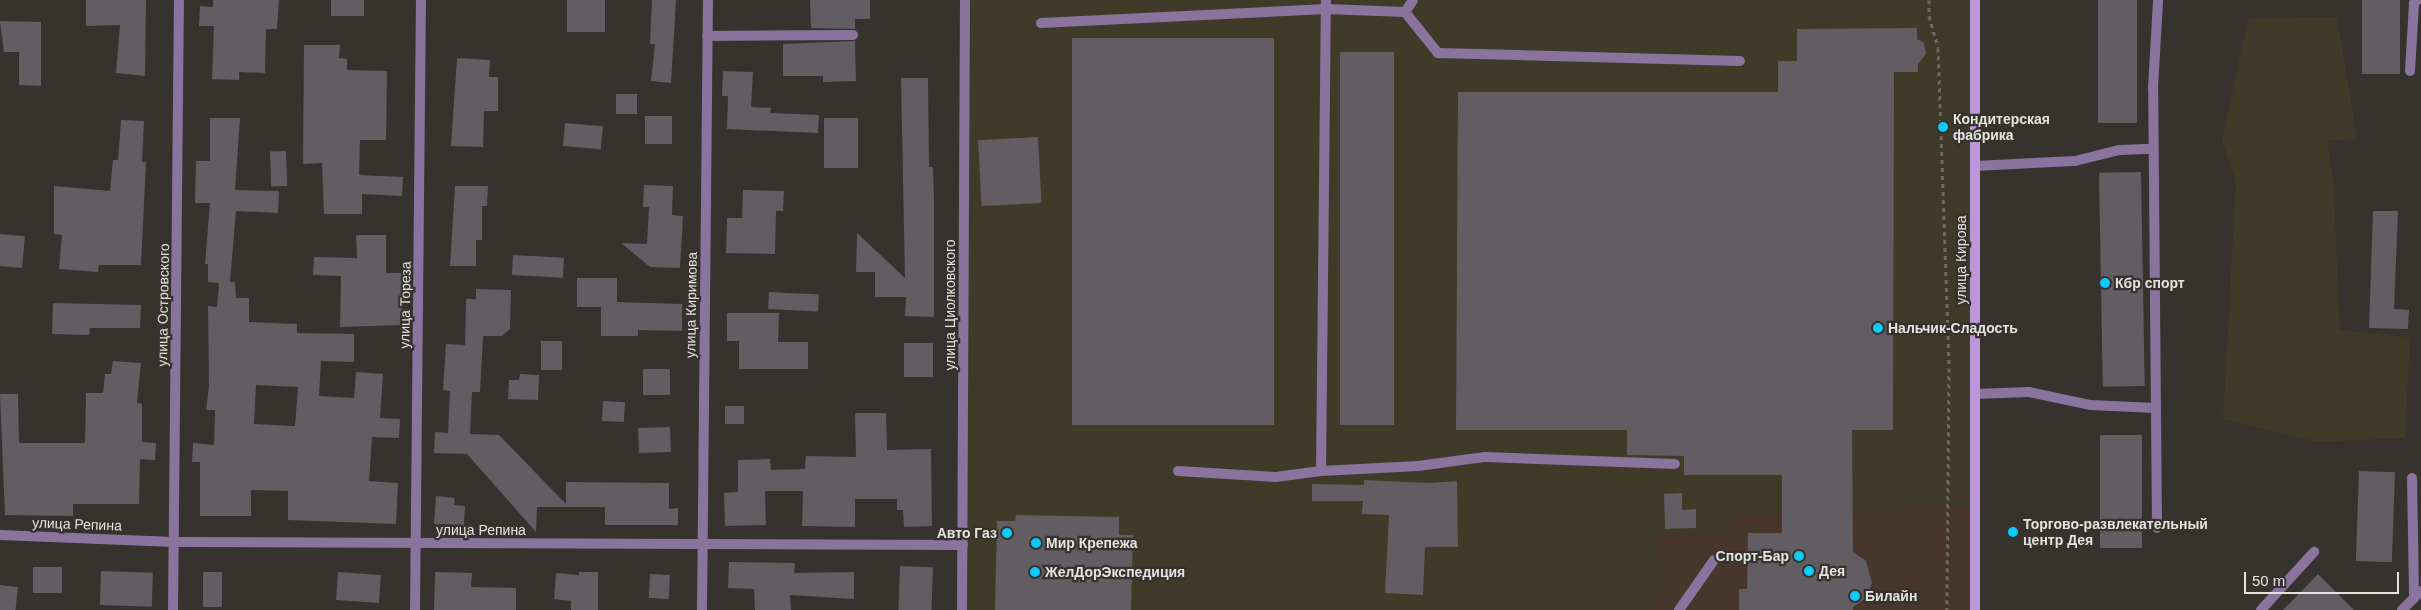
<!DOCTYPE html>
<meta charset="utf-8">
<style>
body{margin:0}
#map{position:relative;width:2421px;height:610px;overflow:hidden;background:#36322d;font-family:Arial,sans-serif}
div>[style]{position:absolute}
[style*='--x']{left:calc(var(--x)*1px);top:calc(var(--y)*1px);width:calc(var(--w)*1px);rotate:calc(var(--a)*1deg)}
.commercial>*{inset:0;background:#48362d}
.industrial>*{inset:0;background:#403a28}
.building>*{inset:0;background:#625d62;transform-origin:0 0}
.path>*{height:3px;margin-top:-1.5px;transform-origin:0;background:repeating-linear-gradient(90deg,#6d6a65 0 4px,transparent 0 8px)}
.service>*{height:10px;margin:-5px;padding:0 5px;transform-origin:5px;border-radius:5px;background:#8a739c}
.minor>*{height:10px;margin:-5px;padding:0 5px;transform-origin:5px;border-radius:5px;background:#8a739c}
.tertiary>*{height:10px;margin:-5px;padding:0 5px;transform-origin:5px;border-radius:5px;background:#8a739c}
.secondary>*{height:10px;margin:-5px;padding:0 5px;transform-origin:5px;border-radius:5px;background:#bb96d8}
.dots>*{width:14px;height:14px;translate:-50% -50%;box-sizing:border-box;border:2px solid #36322d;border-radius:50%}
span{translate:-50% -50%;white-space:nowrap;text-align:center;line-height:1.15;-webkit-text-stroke:4.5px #36322d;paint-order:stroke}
.poi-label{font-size:14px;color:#e5e3df;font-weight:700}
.left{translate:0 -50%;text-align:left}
.right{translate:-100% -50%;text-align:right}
.street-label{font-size:14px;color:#e5e3df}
.scale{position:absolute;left:2244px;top:572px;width:155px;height:22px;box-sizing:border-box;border:2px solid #e5e3df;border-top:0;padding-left:6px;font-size:15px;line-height:18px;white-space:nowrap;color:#e5e3df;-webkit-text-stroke:4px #36322d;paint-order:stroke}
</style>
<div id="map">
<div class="commercial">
<div style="clip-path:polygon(1976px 507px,1975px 610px,1650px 610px,1665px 579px,1657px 536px,1725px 532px,1736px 516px)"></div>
</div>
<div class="industrial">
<div style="clip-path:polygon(965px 0,1975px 0,1976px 507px,1737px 516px,1725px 532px,1657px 536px,1665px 579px,1650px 610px,962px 610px)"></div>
<div style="clip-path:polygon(2337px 17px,2357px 139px,2327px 141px,2333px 176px,2340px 330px,2410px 337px,2405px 438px,2318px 442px,2223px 419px,2236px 183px,2222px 140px,2248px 19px)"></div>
</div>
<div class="building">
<div style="clip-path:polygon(86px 0,146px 0,145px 76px,116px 73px,120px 25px,86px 26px)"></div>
<div style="clip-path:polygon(213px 0,279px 0,277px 29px,266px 29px,265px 73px,239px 72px,239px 80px,212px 79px,214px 26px,199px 26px,200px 6px,213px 7px)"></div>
<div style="left:331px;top:0;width:33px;height:16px"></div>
<div style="left:567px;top:0;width:38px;height:32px"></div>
<div style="clip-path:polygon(652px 0,676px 0,671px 83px,651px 81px,655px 44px,650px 44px)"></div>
<div style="clip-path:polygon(810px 0,870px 0,870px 19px,855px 19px,855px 29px,811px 28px)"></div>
<div style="left:2098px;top:0;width:39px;height:123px"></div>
<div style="left:2362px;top:0;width:38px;height:74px"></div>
<div style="clip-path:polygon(0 21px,41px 22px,41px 86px,19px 85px,19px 52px,4px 52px)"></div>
<div style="clip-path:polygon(1917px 28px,1917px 39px,1924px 43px,1926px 54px,1918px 64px,1918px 72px,1894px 72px,1893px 430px,1852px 430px,1853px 552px,1866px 561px,1872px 583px,1866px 598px,1853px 607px,1853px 610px,1739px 610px,1739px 589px,1747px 589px,1748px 533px,1782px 533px,1782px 475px,1684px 475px,1684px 456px,1627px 455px,1627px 430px,1456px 430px,1458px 92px,1778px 92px,1778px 61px,1797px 61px,1797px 29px)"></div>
<div style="left:1274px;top:38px;width:387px;height:202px;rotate:90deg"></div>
<div style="clip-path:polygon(855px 41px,856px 81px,823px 82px,823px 76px,783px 76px,783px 44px)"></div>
<div style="clip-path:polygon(304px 45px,340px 45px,339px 58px,347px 59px,347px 70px,387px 71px,386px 140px,360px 140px,359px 175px,403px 177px,402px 196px,362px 194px,362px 214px,324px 214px,322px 163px,303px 164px)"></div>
<div style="left:1340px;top:52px;width:54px;height:373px"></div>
<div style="clip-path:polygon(457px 58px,490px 60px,489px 77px,498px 77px,498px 111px,484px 111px,483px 147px,451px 146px)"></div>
<div style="clip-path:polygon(723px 71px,753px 72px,751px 107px,771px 108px,770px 113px,819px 115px,818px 133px,727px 129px,728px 96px,722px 96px)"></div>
<div style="clip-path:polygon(901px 78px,928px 78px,929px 167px,933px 167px,934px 200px,934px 317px,905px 316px,906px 297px,875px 297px,875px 272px,856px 272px,857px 233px,905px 278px)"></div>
<div style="left:616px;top:94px;width:21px;height:20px"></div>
<div style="left:645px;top:116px;width:27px;height:28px"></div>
<div style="clip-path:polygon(evenodd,210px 118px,240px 118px,235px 190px,279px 191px,278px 213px,236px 211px,230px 282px,235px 282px,236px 298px,249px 298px,249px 322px,297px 324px,297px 333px,354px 334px,354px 362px,321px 361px,319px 396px,354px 398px,356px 372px,383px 374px,380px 418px,400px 419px,399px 438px,372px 437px,369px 481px,398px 483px,396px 524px,288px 520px,288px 491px,251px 490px,251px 516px,200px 516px,200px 462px,192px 462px,193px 443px,214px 445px,215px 410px,206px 410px,209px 387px,208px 306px,217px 307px,219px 283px,208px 282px,208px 264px,205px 264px,210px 203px,195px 203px,196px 161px,210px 161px,210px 118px,256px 385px,298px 387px,295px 426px,254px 424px,256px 385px)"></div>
<div style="left:824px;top:118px;width:34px;height:50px"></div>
<div style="clip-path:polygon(121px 120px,144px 121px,142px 162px,146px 162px,141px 265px,99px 265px,98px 272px,59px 269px,62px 235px,54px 234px,54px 186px,110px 191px,113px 160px,118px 160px)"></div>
<div style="left:565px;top:123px;width:38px;height:23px;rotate:5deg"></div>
<div style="left:1038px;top:137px;width:66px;height:60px;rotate:87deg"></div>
<div style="left:286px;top:151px;width:35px;height:16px;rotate:88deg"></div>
<div style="left:2141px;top:172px;width:214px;height:42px;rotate:89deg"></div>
<div style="clip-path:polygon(644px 185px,673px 186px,672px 215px,683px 216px,680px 268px,650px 267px,621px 243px,647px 244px,649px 207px,643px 207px)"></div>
<div style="clip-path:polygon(455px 186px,488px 186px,487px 206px,482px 206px,482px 240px,476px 240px,476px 266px,450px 266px)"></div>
<div style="clip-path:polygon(743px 190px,784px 191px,783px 211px,776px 211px,775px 254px,726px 253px,727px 218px,742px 218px)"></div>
<div style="clip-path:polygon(2373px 211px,2398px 211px,2394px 309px,2409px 310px,2408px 329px,2369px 328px)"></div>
<div style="left:0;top:234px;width:25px;height:32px;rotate:5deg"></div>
<div style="clip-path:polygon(356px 235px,386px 235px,386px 273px,402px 273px,402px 325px,340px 327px,341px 276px,313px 275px,314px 257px,357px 258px)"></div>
<div style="left:513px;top:255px;width:51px;height:20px;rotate:3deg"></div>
<div style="clip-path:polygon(577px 278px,617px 278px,617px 302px,682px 304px,682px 331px,638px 330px,638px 336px,601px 336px,601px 307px,577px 307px)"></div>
<div style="clip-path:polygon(476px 289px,511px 290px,510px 329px,502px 336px,483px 336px,480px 392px,472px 392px,470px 434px,499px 435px,566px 504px,566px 482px,669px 483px,669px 509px,678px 508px,678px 525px,605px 525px,605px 507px,537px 507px,536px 532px,467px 454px,434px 453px,435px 432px,448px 433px,450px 391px,443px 390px,446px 344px,465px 345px,466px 299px,476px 299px)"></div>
<div style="left:769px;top:292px;width:50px;height:17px;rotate:3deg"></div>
<div style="clip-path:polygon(53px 303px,141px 305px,140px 328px,90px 328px,89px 335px,52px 334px)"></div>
<div style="clip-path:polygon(727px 313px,779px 313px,778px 342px,808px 342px,808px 369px,739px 369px,739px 341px,727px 341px)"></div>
<div style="left:541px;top:341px;width:21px;height:29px"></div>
<div style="left:904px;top:343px;width:29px;height:34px"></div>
<div style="clip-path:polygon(113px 361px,141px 363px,137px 403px,142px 404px,142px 442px,156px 443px,155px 460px,140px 459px,139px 504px,73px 504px,73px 516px,5px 515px,0 394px,18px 394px,19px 443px,85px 443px,86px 393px,103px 393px,105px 374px,111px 374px)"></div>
<div style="left:643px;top:369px;width:27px;height:26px"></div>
<div style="clip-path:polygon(520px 374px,539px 375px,538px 400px,508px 399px,509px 380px,519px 380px)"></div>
<div style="left:603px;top:401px;width:22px;height:20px;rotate:3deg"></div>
<div style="left:725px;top:406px;width:19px;height:18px"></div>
<div style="clip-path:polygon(855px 413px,886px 413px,887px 450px,931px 449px,932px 526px,904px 527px,903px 510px,897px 510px,897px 499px,855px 499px,855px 527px,802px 526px,803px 491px,765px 491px,766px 525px,725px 526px,724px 493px,738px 492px,738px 460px,770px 459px,771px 470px,805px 469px,806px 456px,856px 457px)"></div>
<div style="left:670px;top:427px;width:25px;height:32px;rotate:88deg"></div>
<div style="left:2100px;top:435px;width:42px;height:113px"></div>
<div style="left:2359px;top:471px;width:36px;height:90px;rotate:2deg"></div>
<div style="clip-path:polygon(1364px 480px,1430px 483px,1457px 481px,1458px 547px,1425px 547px,1423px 595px,1385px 593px,1389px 515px,1362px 514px,1363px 501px,1312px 501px,1312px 484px,1364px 485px)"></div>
<div style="clip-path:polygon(1682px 493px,1682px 510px,1696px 509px,1696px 528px,1665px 529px,1664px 494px)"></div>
<div style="clip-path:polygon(436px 496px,455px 498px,454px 505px,465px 506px,464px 525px,434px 524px)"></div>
<div style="clip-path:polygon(1016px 515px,1119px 517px,1119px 535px,1133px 535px,1131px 610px,995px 610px,997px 521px,1015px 521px)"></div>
<div style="clip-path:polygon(729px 562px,795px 563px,794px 573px,854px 572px,854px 599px,790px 595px,791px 610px,755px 610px,754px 589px,728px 588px)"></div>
<div style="left:900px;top:566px;width:33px;height:44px;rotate:2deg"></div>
<div style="left:33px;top:567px;width:29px;height:26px"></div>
<div style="left:101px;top:571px;width:52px;height:34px;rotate:2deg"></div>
<div style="left:203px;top:572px;width:19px;height:35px"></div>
<div style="left:338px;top:572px;width:43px;height:28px;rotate:4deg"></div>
<div style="clip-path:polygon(435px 572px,472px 573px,471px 587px,516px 588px,516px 610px,434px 610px)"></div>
<div style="clip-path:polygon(579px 572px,598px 572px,598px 610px,571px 610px,571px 601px,554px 599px,556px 573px,579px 575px)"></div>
<div style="left:650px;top:574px;width:20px;height:24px;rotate:3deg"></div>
<div style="clip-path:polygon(2318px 574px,2354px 610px,2283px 610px)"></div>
<div style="left:0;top:585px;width:18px;height:25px;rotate:6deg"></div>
</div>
<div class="path">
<div style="--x:1929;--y:0;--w:16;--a:90"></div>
<div style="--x:1929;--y:16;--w:33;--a:74"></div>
<div style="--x:1938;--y:48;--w:320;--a:88"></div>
<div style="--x:1949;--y:368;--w:242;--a:90.5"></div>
</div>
<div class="service">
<div style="--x:1405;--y:12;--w:14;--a:-56"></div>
<div style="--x:1041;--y:23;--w:285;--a:-2.8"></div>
<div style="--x:1326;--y:9;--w:79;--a:2.2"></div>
<div style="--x:1405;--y:12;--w:53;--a:51.2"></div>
<div style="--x:1438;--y:53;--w:302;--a:1.5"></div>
<div style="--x:707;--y:36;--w:146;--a:-0.4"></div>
<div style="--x:2410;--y:71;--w:68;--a:-86.6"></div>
<div style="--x:2414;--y:3;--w:4;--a:-45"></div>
<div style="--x:1975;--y:166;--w:100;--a:-2.9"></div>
<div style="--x:2075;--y:161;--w:45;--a:-14"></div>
<div style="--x:2119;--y:150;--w:34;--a:-2"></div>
<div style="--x:1975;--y:394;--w:54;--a:-2.1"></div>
<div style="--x:2029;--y:392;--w:62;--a:12"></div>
<div style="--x:2090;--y:405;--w:66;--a:2.6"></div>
<div style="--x:1178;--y:471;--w:98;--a:3.5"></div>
<div style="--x:1276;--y:477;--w:45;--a:-7.6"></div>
<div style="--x:1321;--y:471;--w:471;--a:-89.4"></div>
<div style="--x:1321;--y:471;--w:97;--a:-3"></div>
<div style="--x:1418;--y:466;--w:68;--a:-7.7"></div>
<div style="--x:1485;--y:457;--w:190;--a:2.1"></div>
<div style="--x:2412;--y:478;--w:120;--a:89"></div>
<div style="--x:2157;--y:528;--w:440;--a:-90.5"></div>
<div style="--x:2153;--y:88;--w:88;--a:-86.7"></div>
<div style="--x:1679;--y:610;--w:61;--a:-55"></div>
<div style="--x:2261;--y:610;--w:79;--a:-47.6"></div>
</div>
<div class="minor">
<div style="--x:0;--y:535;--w:174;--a:2.3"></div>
<div style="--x:174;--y:542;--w:789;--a:0.22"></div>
<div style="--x:173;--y:610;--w:610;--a:-89.44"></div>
<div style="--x:415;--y:610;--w:610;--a:-89.44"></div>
<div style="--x:702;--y:610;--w:610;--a:-89.44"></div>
<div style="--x:962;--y:610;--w:610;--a:-89.72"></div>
</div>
<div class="tertiary">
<div style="--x:2402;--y:610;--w:27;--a:-45"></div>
</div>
<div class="secondary">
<div style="--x:1975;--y:610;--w:610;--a:-90"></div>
</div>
<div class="dots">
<div style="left:1943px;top:127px;background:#0acafa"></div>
<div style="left:2105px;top:283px;background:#0acafa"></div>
<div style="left:1878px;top:328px;background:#0acafa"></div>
<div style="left:2013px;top:532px;background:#0acafa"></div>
<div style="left:1007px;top:533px;background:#0acafa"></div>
<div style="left:1036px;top:543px;background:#0acafa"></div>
<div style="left:1799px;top:556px;background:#0acafa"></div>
<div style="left:1809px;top:571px;background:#0acafa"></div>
<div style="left:1035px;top:572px;background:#0acafa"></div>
<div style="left:1855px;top:596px;background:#0acafa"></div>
</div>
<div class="poi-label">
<span class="left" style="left:1953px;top:127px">Кондитерская<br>фабрика</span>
<span class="left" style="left:2115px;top:283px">Кбр спорт</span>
<span class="left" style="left:1888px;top:328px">Нальчик-Сладость</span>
<span class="left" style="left:2023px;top:532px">Торгово-развлекательный<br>центр Дея</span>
<span class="right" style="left:997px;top:533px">Авто Газ</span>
<span class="left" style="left:1046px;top:543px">Мир Крепежа</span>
<span class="right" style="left:1789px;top:556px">Спорт-Бар</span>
<span class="left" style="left:1819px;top:571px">Дея</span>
<span class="left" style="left:1045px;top:572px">ЖелДорЭкспедиция</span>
<span class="left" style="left:1865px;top:596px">Билайн</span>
</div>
<div class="street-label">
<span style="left:1961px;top:260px;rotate:-90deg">улица Кирова</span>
<span style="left:163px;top:305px;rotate:-89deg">улица Островского</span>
<span style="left:405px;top:305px;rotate:-89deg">улица Тореза</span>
<span style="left:691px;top:305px;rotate:-89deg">улица Киримова</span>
<span style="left:950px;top:305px;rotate:-90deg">улица Циолковского</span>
<span style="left:77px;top:524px;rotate:2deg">улица Репина</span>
<span style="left:481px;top:530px">улица Репина</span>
</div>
<div class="scale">50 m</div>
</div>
